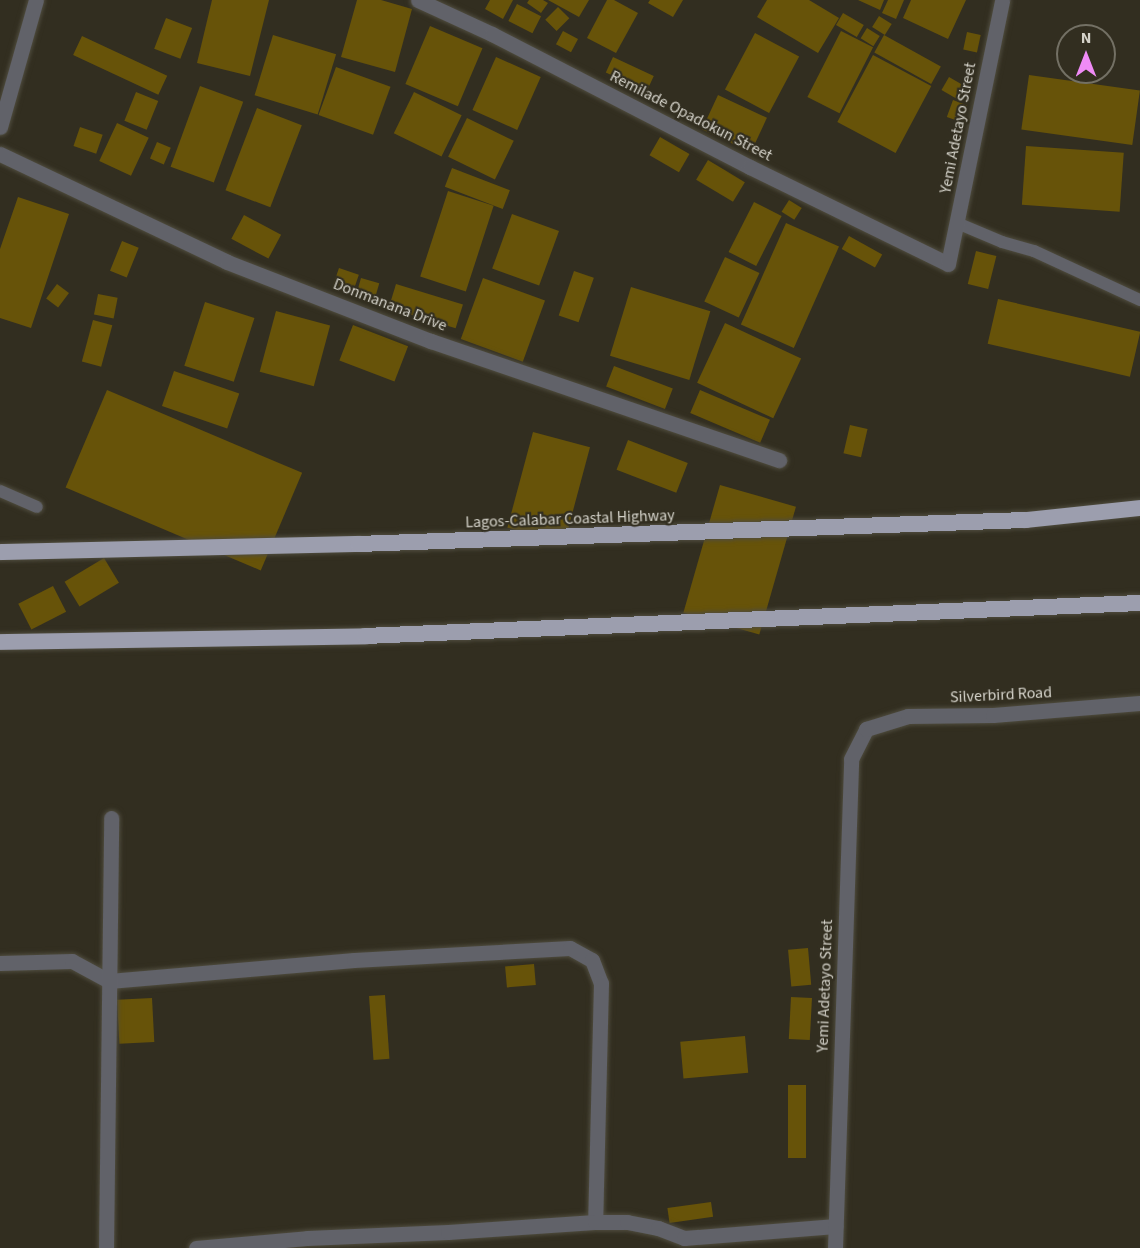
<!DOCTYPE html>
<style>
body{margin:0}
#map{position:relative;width:1140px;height:1248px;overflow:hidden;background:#322e20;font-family:"Source Sans 3",sans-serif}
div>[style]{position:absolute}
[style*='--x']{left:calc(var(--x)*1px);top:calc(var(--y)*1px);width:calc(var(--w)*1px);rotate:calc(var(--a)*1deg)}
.building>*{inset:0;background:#675309;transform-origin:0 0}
.roads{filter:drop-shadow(0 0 2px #4f4c3e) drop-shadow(0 0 2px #4f4c3e)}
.service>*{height:12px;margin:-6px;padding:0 6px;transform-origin:6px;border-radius:6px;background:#616269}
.minor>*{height:15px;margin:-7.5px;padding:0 7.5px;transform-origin:7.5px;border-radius:7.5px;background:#616269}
.tertiary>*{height:15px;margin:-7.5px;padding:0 7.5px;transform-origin:7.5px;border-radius:7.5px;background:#616269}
.trunk>*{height:16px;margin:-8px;padding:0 8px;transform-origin:8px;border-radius:8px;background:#9c9eae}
span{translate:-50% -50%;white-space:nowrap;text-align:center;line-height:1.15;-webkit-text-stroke:4.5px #322e20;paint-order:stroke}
.street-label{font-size:16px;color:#d4d2c9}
.north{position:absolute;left:1056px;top:24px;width:60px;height:60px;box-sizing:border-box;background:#322e20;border:2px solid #737064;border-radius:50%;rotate:0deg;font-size:16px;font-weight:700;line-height:24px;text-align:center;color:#d4d2c9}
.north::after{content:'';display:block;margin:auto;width:21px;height:27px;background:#ef8bf6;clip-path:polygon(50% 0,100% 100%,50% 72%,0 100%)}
</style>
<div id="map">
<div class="building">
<div style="clip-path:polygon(212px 0,269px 0,250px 76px,197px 63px)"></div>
<div style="clip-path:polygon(357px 0,381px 0,412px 9px,395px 72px,341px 57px)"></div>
<div style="clip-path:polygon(490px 0,513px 0,503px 19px,485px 9px)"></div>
<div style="clip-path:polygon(529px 0,543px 0,548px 3px,541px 13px,527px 3px)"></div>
<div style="clip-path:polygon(548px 0,589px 0,579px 17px)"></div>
<div style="clip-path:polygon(607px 0,614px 0,638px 13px,616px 53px,587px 38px)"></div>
<div style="clip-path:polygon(650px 0,683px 0,673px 17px,648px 3px)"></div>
<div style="clip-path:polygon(767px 0,809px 0,839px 18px,818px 53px,757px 17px)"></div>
<div style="clip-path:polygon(858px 0,884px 0,880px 10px)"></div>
<div style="clip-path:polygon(888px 0,904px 0,896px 19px,882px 13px)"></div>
<div style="clip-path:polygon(911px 0,966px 0,948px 39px,903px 18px)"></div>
<div style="left:517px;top:4px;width:27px;height:19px;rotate:27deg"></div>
<div style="left:558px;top:7px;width:16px;height:18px;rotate:45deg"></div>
<div style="left:843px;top:13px;width:24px;height:14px;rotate:30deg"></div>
<div style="left:879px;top:16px;width:15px;height:13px;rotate:32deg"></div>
<div style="left:166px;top:18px;width:28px;height:33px;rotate:21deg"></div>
<div style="left:430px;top:26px;width:57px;height:63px;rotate:23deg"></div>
<div style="left:867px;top:28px;width:15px;height:12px;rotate:32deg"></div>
<div style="left:563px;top:31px;width:17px;height:15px;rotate:28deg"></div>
<div style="left:841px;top:31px;width:36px;height:74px;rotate:27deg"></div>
<div style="left:967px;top:32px;width:14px;height:18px;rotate:12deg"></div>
<div style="left:755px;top:33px;width:50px;height:64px;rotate:28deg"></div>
<div style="left:273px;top:35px;width:66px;height:63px;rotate:17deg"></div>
<div style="left:884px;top:35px;width:65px;height:20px;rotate:29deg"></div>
<div style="left:82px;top:36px;width:94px;height:21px;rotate:25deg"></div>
<div style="left:873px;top:55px;width:66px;height:76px;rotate:28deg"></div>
<div style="left:496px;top:57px;width:49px;height:58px;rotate:24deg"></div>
<div style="left:613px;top:57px;width:45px;height:17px;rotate:25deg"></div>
<div style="left:336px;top:67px;width:58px;height:51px;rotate:20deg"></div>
<div style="left:1029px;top:75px;width:112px;height:55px;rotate:8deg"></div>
<div style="left:949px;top:77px;width:22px;height:15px;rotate:30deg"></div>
<div style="left:200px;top:86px;width:46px;height:86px;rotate:20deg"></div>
<div style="left:136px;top:92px;width:24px;height:31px;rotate:22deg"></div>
<div style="left:414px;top:92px;width:53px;height:46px;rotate:26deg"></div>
<div style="left:718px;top:95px;width:54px;height:38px;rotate:25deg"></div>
<div style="left:953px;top:100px;width:15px;height:18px;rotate:20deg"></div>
<div style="left:257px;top:108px;width:48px;height:88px;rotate:21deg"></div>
<div style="left:467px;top:118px;width:52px;height:43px;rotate:26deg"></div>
<div style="left:117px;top:123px;width:35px;height:42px;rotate:25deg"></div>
<div style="left:80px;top:127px;width:24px;height:20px;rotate:19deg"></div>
<div style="left:660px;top:137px;width:34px;height:21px;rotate:30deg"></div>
<div style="left:157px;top:142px;width:15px;height:18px;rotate:23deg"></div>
<div style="left:1026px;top:146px;width:98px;height:59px;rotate:4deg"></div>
<div style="left:708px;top:160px;width:43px;height:23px;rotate:31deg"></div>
<div style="left:452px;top:168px;width:62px;height:20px;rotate:21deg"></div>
<div style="left:448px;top:191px;width:48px;height:90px;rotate:18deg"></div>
<div style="clip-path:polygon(18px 197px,69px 214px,31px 328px,0 318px,0 249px)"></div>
<div style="left:789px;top:200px;width:15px;height:14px;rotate:32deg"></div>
<div style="left:754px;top:202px;width:31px;height:56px;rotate:27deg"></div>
<div style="left:512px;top:214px;width:50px;height:58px;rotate:20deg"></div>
<div style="left:244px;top:215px;width:42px;height:27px;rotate:28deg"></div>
<div style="left:786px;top:223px;width:58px;height:111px;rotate:24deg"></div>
<div style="left:849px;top:236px;width:38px;height:15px;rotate:29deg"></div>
<div style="left:122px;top:241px;width:18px;height:32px;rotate:22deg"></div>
<div style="left:976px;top:251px;width:21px;height:34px;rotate:14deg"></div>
<div style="left:725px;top:257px;width:38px;height:49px;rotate:25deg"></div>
<div style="left:339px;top:268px;width:21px;height:21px;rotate:19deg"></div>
<div style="left:574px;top:271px;width:21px;height:47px;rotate:19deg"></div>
<div style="left:361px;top:278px;width:19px;height:18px;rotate:16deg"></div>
<div style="left:483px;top:278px;width:66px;height:65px;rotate:20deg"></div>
<div style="left:57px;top:284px;width:15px;height:18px;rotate:37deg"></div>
<div style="left:396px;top:284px;width:70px;height:25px;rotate:17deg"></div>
<div style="left:631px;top:287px;width:83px;height:72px;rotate:17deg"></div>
<div style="left:98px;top:294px;width:20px;height:21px;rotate:11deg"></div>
<div style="left:998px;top:299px;width:146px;height:46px;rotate:13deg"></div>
<div style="left:205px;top:302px;width:52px;height:67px;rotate:18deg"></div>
<div style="left:276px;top:311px;width:56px;height:63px;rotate:15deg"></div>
<div style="left:93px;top:320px;width:20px;height:43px;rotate:15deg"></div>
<div style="left:725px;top:323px;width:84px;height:66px;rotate:25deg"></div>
<div style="left:353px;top:325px;width:59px;height:38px;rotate:21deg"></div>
<div style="left:614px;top:366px;width:63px;height:22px;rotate:21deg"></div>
<div style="left:174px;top:371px;width:69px;height:37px;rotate:19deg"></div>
<div style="left:107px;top:390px;width:212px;height:106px;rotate:23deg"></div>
<div style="left:700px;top:390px;width:76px;height:25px;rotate:23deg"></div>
<div style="left:850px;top:425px;width:18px;height:29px;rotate:13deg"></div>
<div style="left:533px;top:432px;width:59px;height:99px;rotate:15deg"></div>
<div style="left:628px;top:440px;width:64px;height:32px;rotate:21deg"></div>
<div style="left:720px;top:485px;width:79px;height:133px;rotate:16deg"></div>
<div style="left:104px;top:558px;width:29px;height:46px;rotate:59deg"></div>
<div style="left:53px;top:586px;width:29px;height:39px;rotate:63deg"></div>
<div style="left:808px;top:948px;width:37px;height:20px;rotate:85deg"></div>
<div style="left:534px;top:964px;width:21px;height:29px;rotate:85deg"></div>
<div style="left:385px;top:995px;width:64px;height:16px;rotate:86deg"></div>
<div style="left:791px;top:997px;width:21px;height:42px;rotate:3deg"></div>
<div style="left:152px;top:998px;width:44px;height:35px;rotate:87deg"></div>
<div style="left:745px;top:1036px;width:37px;height:65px;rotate:85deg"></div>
<div style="left:788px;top:1085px;width:18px;height:73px"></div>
<div style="left:711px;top:1202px;width:15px;height:44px;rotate:82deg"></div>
</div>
<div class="roads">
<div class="service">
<div style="--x:957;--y:223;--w:49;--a:22.9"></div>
<div style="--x:1002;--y:242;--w:33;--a:16"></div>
<div style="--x:1034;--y:251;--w:117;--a:24.8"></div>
<div style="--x:0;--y:491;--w:40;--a:23.4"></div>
</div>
<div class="minor">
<div style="--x:418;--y:0;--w:81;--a:24.7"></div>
<div style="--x:492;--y:34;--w:290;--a:27.3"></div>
<div style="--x:750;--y:167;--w:220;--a:26.1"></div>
<div style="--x:0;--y:127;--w:132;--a:-74.2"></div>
<div style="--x:0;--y:154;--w:251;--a:25.4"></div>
<div style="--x:227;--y:262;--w:219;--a:21.2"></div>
<div style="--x:431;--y:341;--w:368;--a:18.9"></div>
<div style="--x:0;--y:963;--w:72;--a:-1.6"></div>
<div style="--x:72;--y:961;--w:42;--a:28.4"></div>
<div style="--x:109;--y:981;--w:246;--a:-4.9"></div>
<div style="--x:354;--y:960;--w:216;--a:-3.2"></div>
<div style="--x:570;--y:948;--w:25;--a:29"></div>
<div style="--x:592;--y:960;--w:25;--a:69"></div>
<div style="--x:601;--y:983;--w:239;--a:91.4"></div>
<div style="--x:106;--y:1248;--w:430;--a:-89.3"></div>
<div style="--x:196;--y:1248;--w:111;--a:-5.1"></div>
<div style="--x:307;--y:1238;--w:141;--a:-2.4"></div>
<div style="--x:448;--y:1232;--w:147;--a:-3.9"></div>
<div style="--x:595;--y:1222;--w:32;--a:0"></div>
<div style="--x:627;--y:1222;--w:32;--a:11"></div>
<div style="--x:658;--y:1228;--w:28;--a:21"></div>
<div style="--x:684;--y:1238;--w:152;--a:-4.5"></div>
<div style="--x:835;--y:1248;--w:489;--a:-88.1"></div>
<div style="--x:851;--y:759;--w:34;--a:-63"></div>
<div style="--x:866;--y:729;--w:44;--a:-17.2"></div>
<div style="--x:908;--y:716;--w:85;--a:-0.7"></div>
<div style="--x:993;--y:715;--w:147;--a:-4.7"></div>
</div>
<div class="tertiary">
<div style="--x:948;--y:264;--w:269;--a:-78.4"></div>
</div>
<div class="trunk">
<div style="--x:0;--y:552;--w:358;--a:-1.3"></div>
<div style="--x:358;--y:544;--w:668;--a:-2.06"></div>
<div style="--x:1026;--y:520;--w:115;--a:-6"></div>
<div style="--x:0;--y:642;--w:365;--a:-0.9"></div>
<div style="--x:365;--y:636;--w:776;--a:-2.44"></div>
</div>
</div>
<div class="street-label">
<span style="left:691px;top:116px;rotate:27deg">Remilade Opadokun Street</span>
<span style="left:958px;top:128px;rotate:-79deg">Yemi Adetayo Street</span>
<span style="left:390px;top:305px;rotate:21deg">Donmanana Drive</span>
<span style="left:570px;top:519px;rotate:-2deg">Lagos-Calabar Coastal Highway</span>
<span style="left:1001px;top:695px;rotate:-3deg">Silverbird Road</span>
<span style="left:825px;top:986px;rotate:-88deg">Yemi Adetayo Street</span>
</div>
<div class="north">N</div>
</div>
